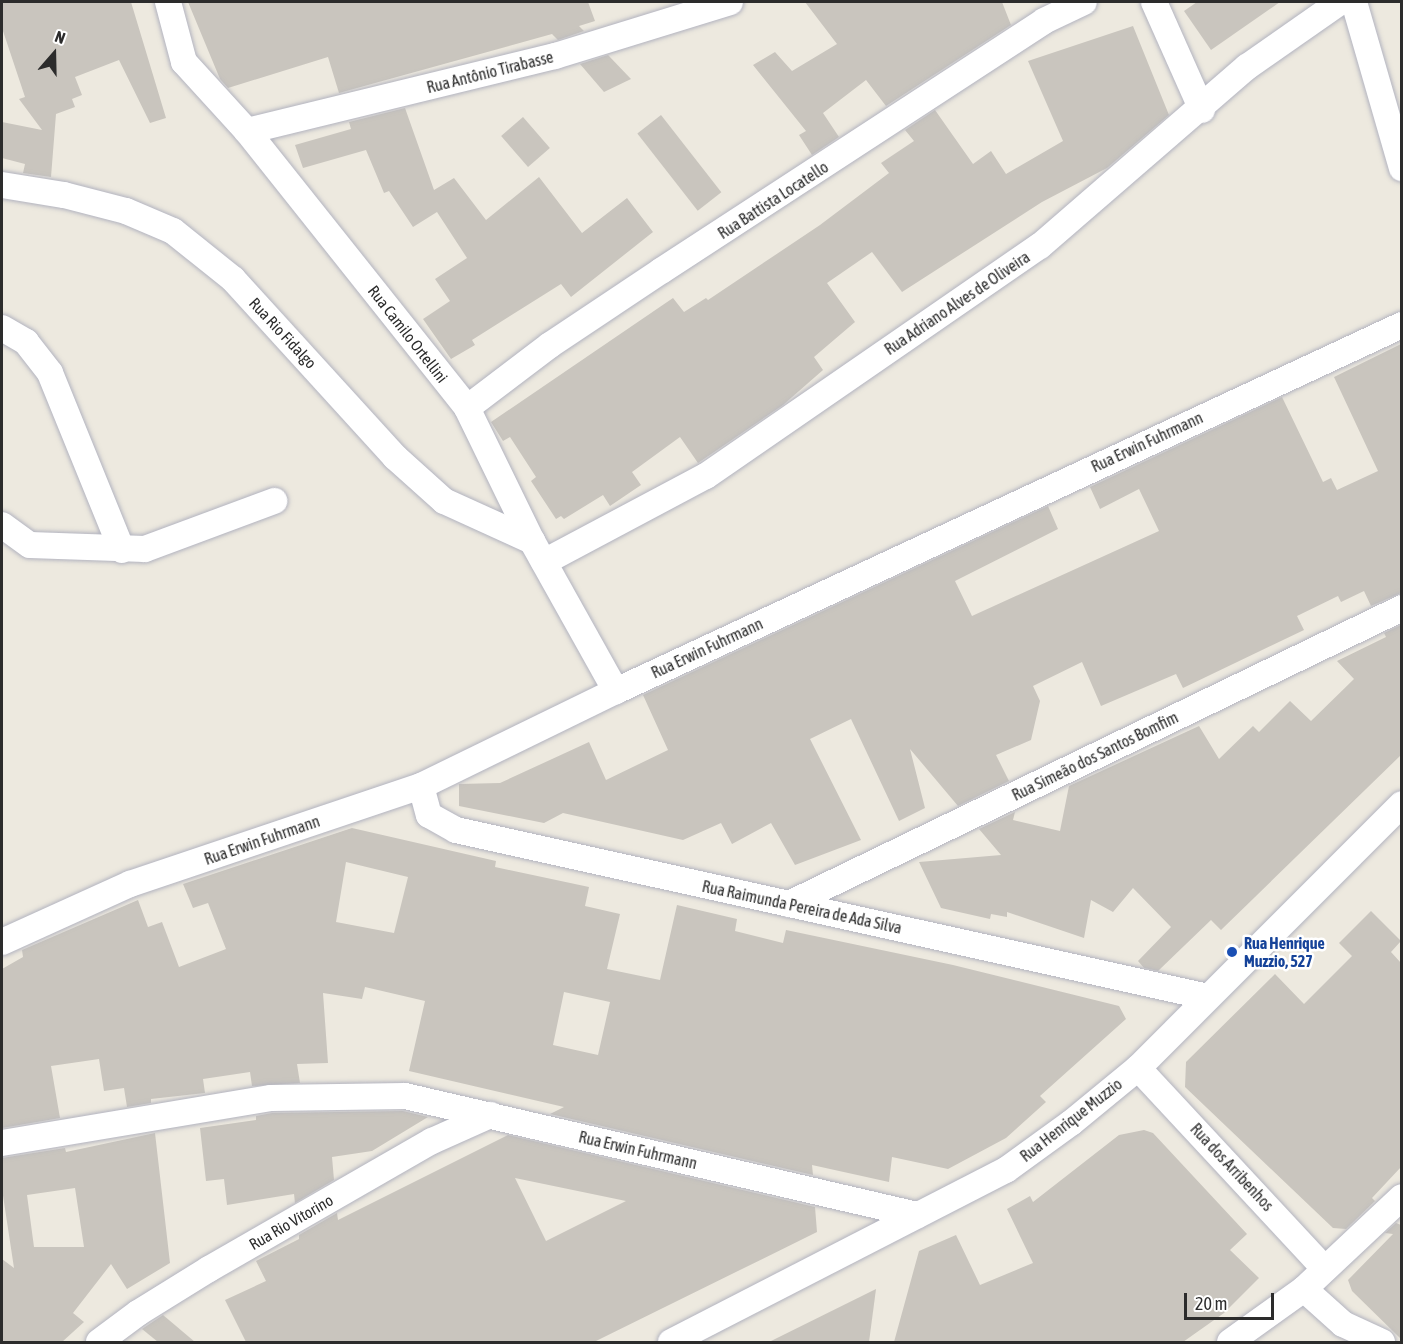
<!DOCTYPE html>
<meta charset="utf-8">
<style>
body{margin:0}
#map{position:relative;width:1403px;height:1344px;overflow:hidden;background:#ede9df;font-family:"Asap Condensed",sans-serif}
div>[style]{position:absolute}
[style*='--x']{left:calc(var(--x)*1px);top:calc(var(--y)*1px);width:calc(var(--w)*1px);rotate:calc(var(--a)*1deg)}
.building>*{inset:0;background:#c9c5be;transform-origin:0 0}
.roads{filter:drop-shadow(0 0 2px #b2b3bf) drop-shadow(0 0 2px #b2b3bf)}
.street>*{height:26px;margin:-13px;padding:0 13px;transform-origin:13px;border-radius:13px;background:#fff}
.dots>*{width:16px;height:16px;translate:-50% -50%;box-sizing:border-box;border:3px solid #fff;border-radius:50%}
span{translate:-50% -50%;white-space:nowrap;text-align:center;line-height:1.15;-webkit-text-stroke:5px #fff;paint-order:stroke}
.street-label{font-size:16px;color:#2c2c2c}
.transit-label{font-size:16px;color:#164399;font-weight:700}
.left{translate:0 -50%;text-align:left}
.frame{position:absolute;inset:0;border:3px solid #2c2c2c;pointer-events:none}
.north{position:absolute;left:24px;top:24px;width:60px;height:60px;-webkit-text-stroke:4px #fff;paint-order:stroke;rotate:20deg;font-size:16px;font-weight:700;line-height:24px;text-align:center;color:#2c2c2c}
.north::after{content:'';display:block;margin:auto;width:21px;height:27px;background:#2c2c2c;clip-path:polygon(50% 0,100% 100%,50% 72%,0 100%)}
.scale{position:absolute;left:1184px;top:1293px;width:90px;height:27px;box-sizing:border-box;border:3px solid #2c2c2c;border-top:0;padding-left:8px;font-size:18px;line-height:21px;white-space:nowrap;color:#2c2c2c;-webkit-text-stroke:4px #fff;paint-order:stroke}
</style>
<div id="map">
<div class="building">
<div style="clip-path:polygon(2px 2px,131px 2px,166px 118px,150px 123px,119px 60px,75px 77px,82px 95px,72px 99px,75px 107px,56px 114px,51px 177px,23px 173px,25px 164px,2px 158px,2px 122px,42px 130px,19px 99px,25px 97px,2px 28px)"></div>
<div style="clip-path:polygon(188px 2px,588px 2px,595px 21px,579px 26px,584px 31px,558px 40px,552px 34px,339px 93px,328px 57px,228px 88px,220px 79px)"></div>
<div style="clip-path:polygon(805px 2px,1002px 2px,1011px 25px,886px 106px,866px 80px,823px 113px,839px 137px,812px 155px,799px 135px,806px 131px,753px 65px,775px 52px,792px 71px,837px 44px)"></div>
<div style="clip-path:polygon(1197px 2px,1280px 2px,1211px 50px,1184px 11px)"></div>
<div style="clip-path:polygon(1133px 26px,1169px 115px,1107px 168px,1042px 202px,902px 292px,872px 252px,827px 283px,855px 322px,814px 357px,823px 370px,783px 405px,698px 463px,680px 437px,632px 472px,641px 485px,610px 506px,603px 495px,564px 519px,561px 516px,556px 519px,531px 481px,536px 477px,510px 437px,503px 441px,491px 422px,673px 298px,684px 312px,706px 298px,708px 300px,820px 225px,889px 173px,881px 163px,914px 141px,905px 130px,935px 110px,973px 164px,991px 151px,1006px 174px,1063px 141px,1028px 61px)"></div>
<div style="clip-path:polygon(608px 55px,631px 79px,604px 92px,580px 64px)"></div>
<div style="clip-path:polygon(405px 108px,434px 190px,454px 178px,486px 220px,539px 177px,582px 233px,627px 198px,653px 232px,571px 297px,561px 284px,472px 340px,475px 345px,451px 359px,423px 319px,450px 301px,435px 279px,467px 258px,437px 212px,413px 227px,389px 191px,384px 193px,366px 150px,303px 168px,295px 145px,351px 129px,349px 122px)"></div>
<div style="left:661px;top:115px;width:98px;height:30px;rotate:52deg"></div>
<div style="left:523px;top:117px;width:41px;height:29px;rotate:49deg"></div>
<div style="clip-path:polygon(1401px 344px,1401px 593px,1371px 606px,1364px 591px,1341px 602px,1338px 596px,1297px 616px,1304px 630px,1183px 688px,1176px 674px,1101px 706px,1082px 662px,1033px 686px,1040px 701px,1031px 740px,996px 755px,1009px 781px,958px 806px,910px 749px,925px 808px,899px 821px,851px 719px,810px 739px,861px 840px,795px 865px,771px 823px,732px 844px,721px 823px,683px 840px,563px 813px,544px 823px,459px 806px,459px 784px,500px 783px,589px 742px,606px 780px,668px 750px,643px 695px,1048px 506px,1058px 529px,955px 581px,972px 616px,1159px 531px,1139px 489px,1100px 509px,1090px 487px,1282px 397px,1323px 482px,1331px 478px,1337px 490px,1378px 471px,1334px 377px)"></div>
<div style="clip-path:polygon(1401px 625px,1401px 755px,1221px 930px,1211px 920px,1158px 971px,1144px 968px,1138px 961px,1171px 927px,1133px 888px,1113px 912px,1091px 900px,1084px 938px,1007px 912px,1007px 917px,991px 914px,990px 919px,941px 908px,919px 862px,1001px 855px,979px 829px,1015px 812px,1013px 820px,1060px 831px,1069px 786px,1199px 726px,1219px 759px,1253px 726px,1259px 732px,1290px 701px,1311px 721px,1354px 679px,1337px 661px,1386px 637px,1384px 633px)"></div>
<div style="clip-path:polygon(evenodd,352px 828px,496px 861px,495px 867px,589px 887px,585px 906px,620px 914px,607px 969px,660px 980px,677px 905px,737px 919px,735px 931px,783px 943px,786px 930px,953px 965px,1119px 1006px,1126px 1019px,1040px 1096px,1046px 1102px,1006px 1138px,948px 1169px,892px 1157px,889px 1182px,812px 1165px,813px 1175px,550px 1114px,564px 1107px,409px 1071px,425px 1001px,365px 987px,362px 999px,323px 993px,328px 1063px,297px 1064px,300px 1083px,252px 1086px,250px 1072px,203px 1079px,205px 1093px,151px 1099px,151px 1103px,127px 1107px,124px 1088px,104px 1091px,99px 1059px,51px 1066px,60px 1118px,2px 1128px,2px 969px,23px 957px,22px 950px,138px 900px,148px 927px,162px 922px,179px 967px,226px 949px,208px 903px,193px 908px,183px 884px,352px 828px,346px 862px,408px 877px,394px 933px,336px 922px,346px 862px,352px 828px,564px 992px,610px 1002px,598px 1055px,553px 1045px,564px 992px)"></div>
<div style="clip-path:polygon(1371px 911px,1401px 941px,1391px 952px,1401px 963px,1401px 1167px,1372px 1198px,1375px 1201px,1346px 1229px,1333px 1228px,1185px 1087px,1186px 1062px,1275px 974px,1304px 1004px,1352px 956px,1339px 943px)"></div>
<div style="clip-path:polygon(403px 1111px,428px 1117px,372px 1151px,332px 1157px,334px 1180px,295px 1203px,294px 1194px,227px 1205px,224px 1179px,206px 1181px,200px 1128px,256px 1120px,256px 1116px,272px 1113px)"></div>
<div style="clip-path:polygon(1144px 1130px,1153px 1133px,1247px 1234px,1230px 1250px,1259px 1278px,1224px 1313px,1183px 1342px,894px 1342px,919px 1251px,956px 1235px,980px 1285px,1033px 1263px,1007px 1209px,1030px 1196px,1033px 1202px,1119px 1135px)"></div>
<div style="clip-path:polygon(evenodd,155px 1133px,170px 1263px,127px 1289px,111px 1264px,73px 1313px,84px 1322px,62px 1342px,2px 1342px,2px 1259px,14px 1268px,2px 1189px,2px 1158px,65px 1148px,66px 1152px,155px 1133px,75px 1188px,84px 1247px,34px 1247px,27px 1195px,75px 1188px)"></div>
<div style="clip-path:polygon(evenodd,508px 1135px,815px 1207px,817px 1232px,594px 1342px,246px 1342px,225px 1300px,266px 1281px,256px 1261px,299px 1239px,299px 1235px,337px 1213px,338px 1220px,508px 1135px,515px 1178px,626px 1201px,546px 1241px,515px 1178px)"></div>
<div style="clip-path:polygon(1396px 1223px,1401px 1225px,1401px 1339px,1352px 1291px,1348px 1280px,1393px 1234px,1385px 1233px)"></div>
<div style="clip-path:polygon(876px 1289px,869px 1342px,769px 1342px)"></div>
<div style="clip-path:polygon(163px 1315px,195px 1342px,158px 1342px,142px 1329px)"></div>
</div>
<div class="roads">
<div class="street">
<div style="--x:168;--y:2;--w:62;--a:75.1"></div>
<div style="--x:184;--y:62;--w:93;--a:47.6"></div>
<div style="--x:247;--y:131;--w:354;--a:51.5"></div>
<div style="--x:467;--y:408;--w:148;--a:64"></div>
<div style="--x:532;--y:541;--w:172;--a:60.8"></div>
<div style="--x:1154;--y:2;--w:118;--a:66"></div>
<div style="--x:1354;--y:2;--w:173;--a:73.9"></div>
<div style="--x:247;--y:131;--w:317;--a:-13.7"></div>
<div style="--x:555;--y:56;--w:183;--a:-17.1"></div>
<div style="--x:2;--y:185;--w:63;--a:9.2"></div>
<div style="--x:64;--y:195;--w:64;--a:14.5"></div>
<div style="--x:126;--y:211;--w:51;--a:23.1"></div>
<div style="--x:173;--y:231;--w:77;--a:38.7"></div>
<div style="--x:233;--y:279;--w:241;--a:47.7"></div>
<div style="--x:395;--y:457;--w:66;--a:41.9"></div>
<div style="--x:444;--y:501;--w:97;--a:24.4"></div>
<div style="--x:2;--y:328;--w:28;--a:30"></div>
<div style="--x:26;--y:342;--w:39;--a:52"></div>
<div style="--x:50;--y:373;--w:191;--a:67.9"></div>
<div style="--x:467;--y:408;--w:104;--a:-37.2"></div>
<div style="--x:550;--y:345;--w:133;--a:-33.7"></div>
<div style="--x:661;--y:271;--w:457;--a:-33.1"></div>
<div style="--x:1044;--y:21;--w:44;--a:-25.4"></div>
<div style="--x:2;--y:525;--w:34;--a:36"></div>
<div style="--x:30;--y:545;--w:115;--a:2"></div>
<div style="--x:145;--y:549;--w:138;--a:-20.4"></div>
<div style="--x:544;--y:562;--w:183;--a:-28"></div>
<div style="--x:706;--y:476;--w:406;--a:-34.6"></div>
<div style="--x:1040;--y:246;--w:274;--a:-40.9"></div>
<div style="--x:1247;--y:67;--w:113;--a:-35"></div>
<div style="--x:421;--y:786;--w:30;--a:75"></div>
<div style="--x:429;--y:815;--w:31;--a:29"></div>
<div style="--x:456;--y:830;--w:770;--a:12.52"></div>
<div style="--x:789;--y:904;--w:681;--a:-25.77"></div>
<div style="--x:2;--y:942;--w:141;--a:-24.4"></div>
<div style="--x:130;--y:884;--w:307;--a:-18.6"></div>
<div style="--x:421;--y:786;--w:217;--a:-26"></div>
<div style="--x:616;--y:691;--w:867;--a:-24.97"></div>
<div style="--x:1138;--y:1068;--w:273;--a:47.1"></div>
<div style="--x:2;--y:1143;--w:273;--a:-9.5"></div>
<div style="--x:271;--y:1098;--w:134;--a:-0.9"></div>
<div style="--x:405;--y:1096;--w:526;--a:13.08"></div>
<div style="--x:1304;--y:1289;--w:52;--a:41.9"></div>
<div style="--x:1343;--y:1324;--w:43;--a:24.8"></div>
<div style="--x:99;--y:1342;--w:49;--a:-36.6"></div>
<div style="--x:138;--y:1313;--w:84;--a:-31.8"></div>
<div style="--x:209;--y:1269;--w:257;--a:-29.9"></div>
<div style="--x:432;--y:1141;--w:64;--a:-24.1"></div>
<div style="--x:671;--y:1342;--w:377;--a:-27.2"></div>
<div style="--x:1006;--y:1170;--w:80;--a:-35.9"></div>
<div style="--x:1071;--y:1123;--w:87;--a:-39.4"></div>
<div style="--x:1138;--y:1068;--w:373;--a:-45"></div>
<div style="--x:1230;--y:1342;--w:91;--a:-35.6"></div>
<div style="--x:1304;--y:1289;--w:134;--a:-43.2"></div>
</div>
</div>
<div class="dots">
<div style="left:1232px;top:952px;background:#1a4fb4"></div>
</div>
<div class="street-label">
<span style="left:490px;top:72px;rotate:-14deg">Rua Antônio Tirabasse</span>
<span style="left:773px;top:200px;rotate:-33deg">Rua Battista Locatello</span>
<span style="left:957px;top:303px;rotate:-34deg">Rua Adriano Alves de Oliveira</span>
<span style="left:283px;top:333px;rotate:47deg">Rua Rio Fidalgo</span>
<span style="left:408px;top:334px;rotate:52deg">Rua Camilo Ortellini</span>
<span style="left:1147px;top:442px;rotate:-25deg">Rua Erwin Fuhrmann</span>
<span style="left:707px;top:648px;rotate:-25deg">Rua Erwin Fuhrmann</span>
<span style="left:1095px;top:756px;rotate:-26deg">Rua Simeão dos Santos Bomfim</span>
<span style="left:262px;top:840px;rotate:-19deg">Rua Erwin Fuhrmann</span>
<span style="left:802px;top:907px;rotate:12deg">Rua Raimunda Pereira de Ada Silva</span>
<span style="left:1071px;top:1120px;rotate:-38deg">Rua Henrique Muzzio</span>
<span style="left:638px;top:1150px;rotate:13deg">Rua Erwin Fuhrmann</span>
<span style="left:1232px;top:1167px;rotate:47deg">Rua dos Arribenhos</span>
<span style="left:291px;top:1222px;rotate:-30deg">Rua Rio Vitorino</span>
</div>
<div class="transit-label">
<span class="left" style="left:1244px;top:952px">Rua Henrique<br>Muzzio, 527</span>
</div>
<div class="frame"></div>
<div class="north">N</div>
<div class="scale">20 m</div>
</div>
